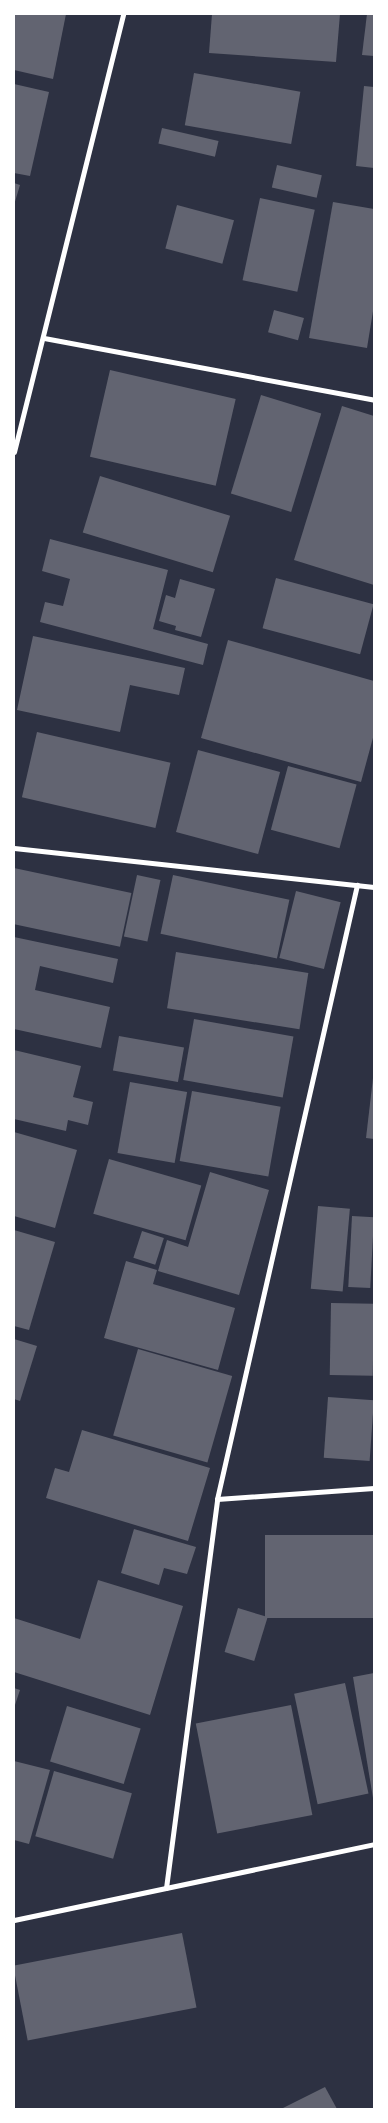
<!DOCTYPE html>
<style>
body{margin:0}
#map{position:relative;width:388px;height:2123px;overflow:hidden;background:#2d3142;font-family:"DejaVu Sans",sans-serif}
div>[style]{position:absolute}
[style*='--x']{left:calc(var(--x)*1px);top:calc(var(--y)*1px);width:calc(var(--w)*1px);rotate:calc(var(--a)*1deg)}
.building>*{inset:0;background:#626471;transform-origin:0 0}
.minor>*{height:5px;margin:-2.5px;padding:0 2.5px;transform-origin:2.5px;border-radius:2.5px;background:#fff}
span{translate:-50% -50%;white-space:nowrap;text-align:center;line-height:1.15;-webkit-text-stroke:5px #fff;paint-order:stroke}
.frame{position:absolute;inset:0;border:15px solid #fff;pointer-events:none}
</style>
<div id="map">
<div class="building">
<div style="clip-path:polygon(14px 14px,66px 14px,53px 79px,14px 70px)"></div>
<div style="clip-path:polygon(212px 14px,340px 14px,336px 62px,209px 53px)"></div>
<div style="clip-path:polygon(367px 14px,374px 14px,374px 56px,362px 55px)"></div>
<div style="left:194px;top:73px;width:108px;height:53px;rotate:10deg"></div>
<div style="clip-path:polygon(14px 84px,49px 92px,30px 176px,14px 173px)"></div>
<div style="clip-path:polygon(364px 86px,374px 87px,374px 168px,356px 166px)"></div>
<div style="left:162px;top:128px;width:58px;height:16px;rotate:13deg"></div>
<div style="left:277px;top:165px;width:46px;height:23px;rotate:13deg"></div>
<div style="clip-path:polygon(14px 183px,20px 185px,14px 205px)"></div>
<div style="left:260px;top:198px;width:56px;height:84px;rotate:12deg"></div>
<div style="clip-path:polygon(333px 202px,374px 209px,374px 305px,367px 348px,309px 338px)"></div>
<div style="left:177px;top:205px;width:59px;height:45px;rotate:15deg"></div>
<div style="left:274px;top:310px;width:31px;height:23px;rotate:15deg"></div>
<div style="left:110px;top:370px;width:129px;height:89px;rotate:13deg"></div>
<div style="left:261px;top:395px;width:63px;height:103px;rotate:17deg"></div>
<div style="clip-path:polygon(342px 406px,374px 416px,374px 585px,294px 560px)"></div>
<div style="left:100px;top:476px;width:136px;height:59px;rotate:17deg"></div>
<div style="clip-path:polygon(50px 539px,168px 570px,153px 629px,208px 644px,203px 665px,40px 622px,45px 602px,63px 606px,70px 579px,42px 571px)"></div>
<div style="left:276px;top:578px;width:101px;height:52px;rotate:15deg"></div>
<div style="clip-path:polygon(180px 579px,215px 589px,201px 637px,175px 630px,176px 626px,159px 621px,166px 595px,175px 598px)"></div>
<div style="clip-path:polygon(33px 636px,185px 668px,179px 695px,130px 685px,120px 732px,17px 710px)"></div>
<div style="clip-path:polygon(228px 640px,374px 681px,374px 734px,361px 782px,201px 738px)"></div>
<div style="left:37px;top:732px;width:137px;height:67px;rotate:13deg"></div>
<div style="left:198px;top:750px;width:85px;height:85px;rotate:15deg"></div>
<div style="left:288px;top:766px;width:71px;height:66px;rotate:15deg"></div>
<div style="left:14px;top:868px;width:120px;height:55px;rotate:12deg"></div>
<div style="left:137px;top:875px;width:24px;height:63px;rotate:12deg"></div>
<div style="left:173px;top:875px;width:119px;height:60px;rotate:12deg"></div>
<div style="left:296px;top:891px;width:46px;height:69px;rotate:14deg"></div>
<div style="clip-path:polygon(14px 937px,118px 959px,113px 983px,40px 966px,35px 990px,110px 1007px,101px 1048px,14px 1029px)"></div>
<div style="left:176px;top:952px;width:134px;height:57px;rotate:9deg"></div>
<div style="left:194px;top:1019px;width:101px;height:62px;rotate:10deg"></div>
<div style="left:119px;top:1036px;width:66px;height:35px;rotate:10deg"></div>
<div style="clip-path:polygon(14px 1050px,81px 1066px,73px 1097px,93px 1102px,88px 1125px,68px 1120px,66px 1131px,14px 1119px)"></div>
<div style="clip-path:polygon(373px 1078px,374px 1078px,374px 1139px,366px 1138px)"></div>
<div style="left:130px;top:1082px;width:58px;height:72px;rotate:10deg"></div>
<div style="left:192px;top:1091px;width:90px;height:71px;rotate:10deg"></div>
<div style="clip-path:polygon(14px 1132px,77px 1150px,55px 1228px,14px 1216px)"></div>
<div style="left:109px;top:1159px;width:96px;height:57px;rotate:16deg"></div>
<div style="clip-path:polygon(210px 1172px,269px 1190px,239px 1295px,158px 1271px,167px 1240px,188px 1247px)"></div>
<div style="left:318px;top:1206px;width:32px;height:83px;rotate:5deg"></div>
<div style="left:352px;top:1216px;width:22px;height:71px;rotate:3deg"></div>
<div style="clip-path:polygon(14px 1230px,55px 1242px,29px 1330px,14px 1326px)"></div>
<div style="left:142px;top:1231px;width:23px;height:28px;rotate:18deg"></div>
<div style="clip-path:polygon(126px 1261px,157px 1270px,153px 1284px,235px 1308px,218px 1370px,104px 1338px)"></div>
<div style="left:331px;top:1303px;width:43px;height:72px;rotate:1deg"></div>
<div style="clip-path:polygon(14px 1339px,37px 1346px,20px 1401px,14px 1399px)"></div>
<div style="left:138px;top:1349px;width:98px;height:90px;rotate:16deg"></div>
<div style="left:328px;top:1397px;width:46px;height:61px;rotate:4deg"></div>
<div style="clip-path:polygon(82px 1430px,210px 1468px,188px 1541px,46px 1498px,55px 1468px,69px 1472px)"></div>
<div style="clip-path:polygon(134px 1529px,196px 1547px,187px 1574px,164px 1568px,159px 1585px,121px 1573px)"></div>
<div style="left:374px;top:1535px;width:83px;height:109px;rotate:90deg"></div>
<div style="clip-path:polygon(98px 1580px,183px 1606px,150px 1715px,14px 1672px,14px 1618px,80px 1639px)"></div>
<div style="left:238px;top:1608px;width:31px;height:46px;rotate:17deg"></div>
<div style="clip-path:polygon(374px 1673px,374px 1798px,373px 1798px,353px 1677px)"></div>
<div style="left:345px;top:1683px;width:113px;height:52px;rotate:78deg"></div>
<div style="clip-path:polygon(14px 1688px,20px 1690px,14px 1708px)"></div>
<div style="left:291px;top:1705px;width:112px;height:97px;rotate:79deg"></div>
<div style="left:67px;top:1706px;width:77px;height:58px;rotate:17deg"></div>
<div style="clip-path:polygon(14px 1761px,50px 1770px,29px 1844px,14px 1840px)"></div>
<div style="left:54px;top:1771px;width:81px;height:68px;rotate:16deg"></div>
<div style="left:182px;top:1933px;width:76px;height:172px;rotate:79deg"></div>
<div style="clip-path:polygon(325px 2087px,337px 2109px,281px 2109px)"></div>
</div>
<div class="minor">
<div style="--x:44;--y:338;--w:336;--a:10.6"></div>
<div style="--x:14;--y:452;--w:451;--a:-76"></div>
<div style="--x:14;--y:848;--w:362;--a:6.2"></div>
<div style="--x:217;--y:1499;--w:157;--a:-4"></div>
<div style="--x:166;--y:1888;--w:392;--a:-82.5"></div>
<div style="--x:217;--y:1499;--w:630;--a:-77.16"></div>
<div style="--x:14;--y:1920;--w:368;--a:-11.9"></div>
</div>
<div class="frame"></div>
</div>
